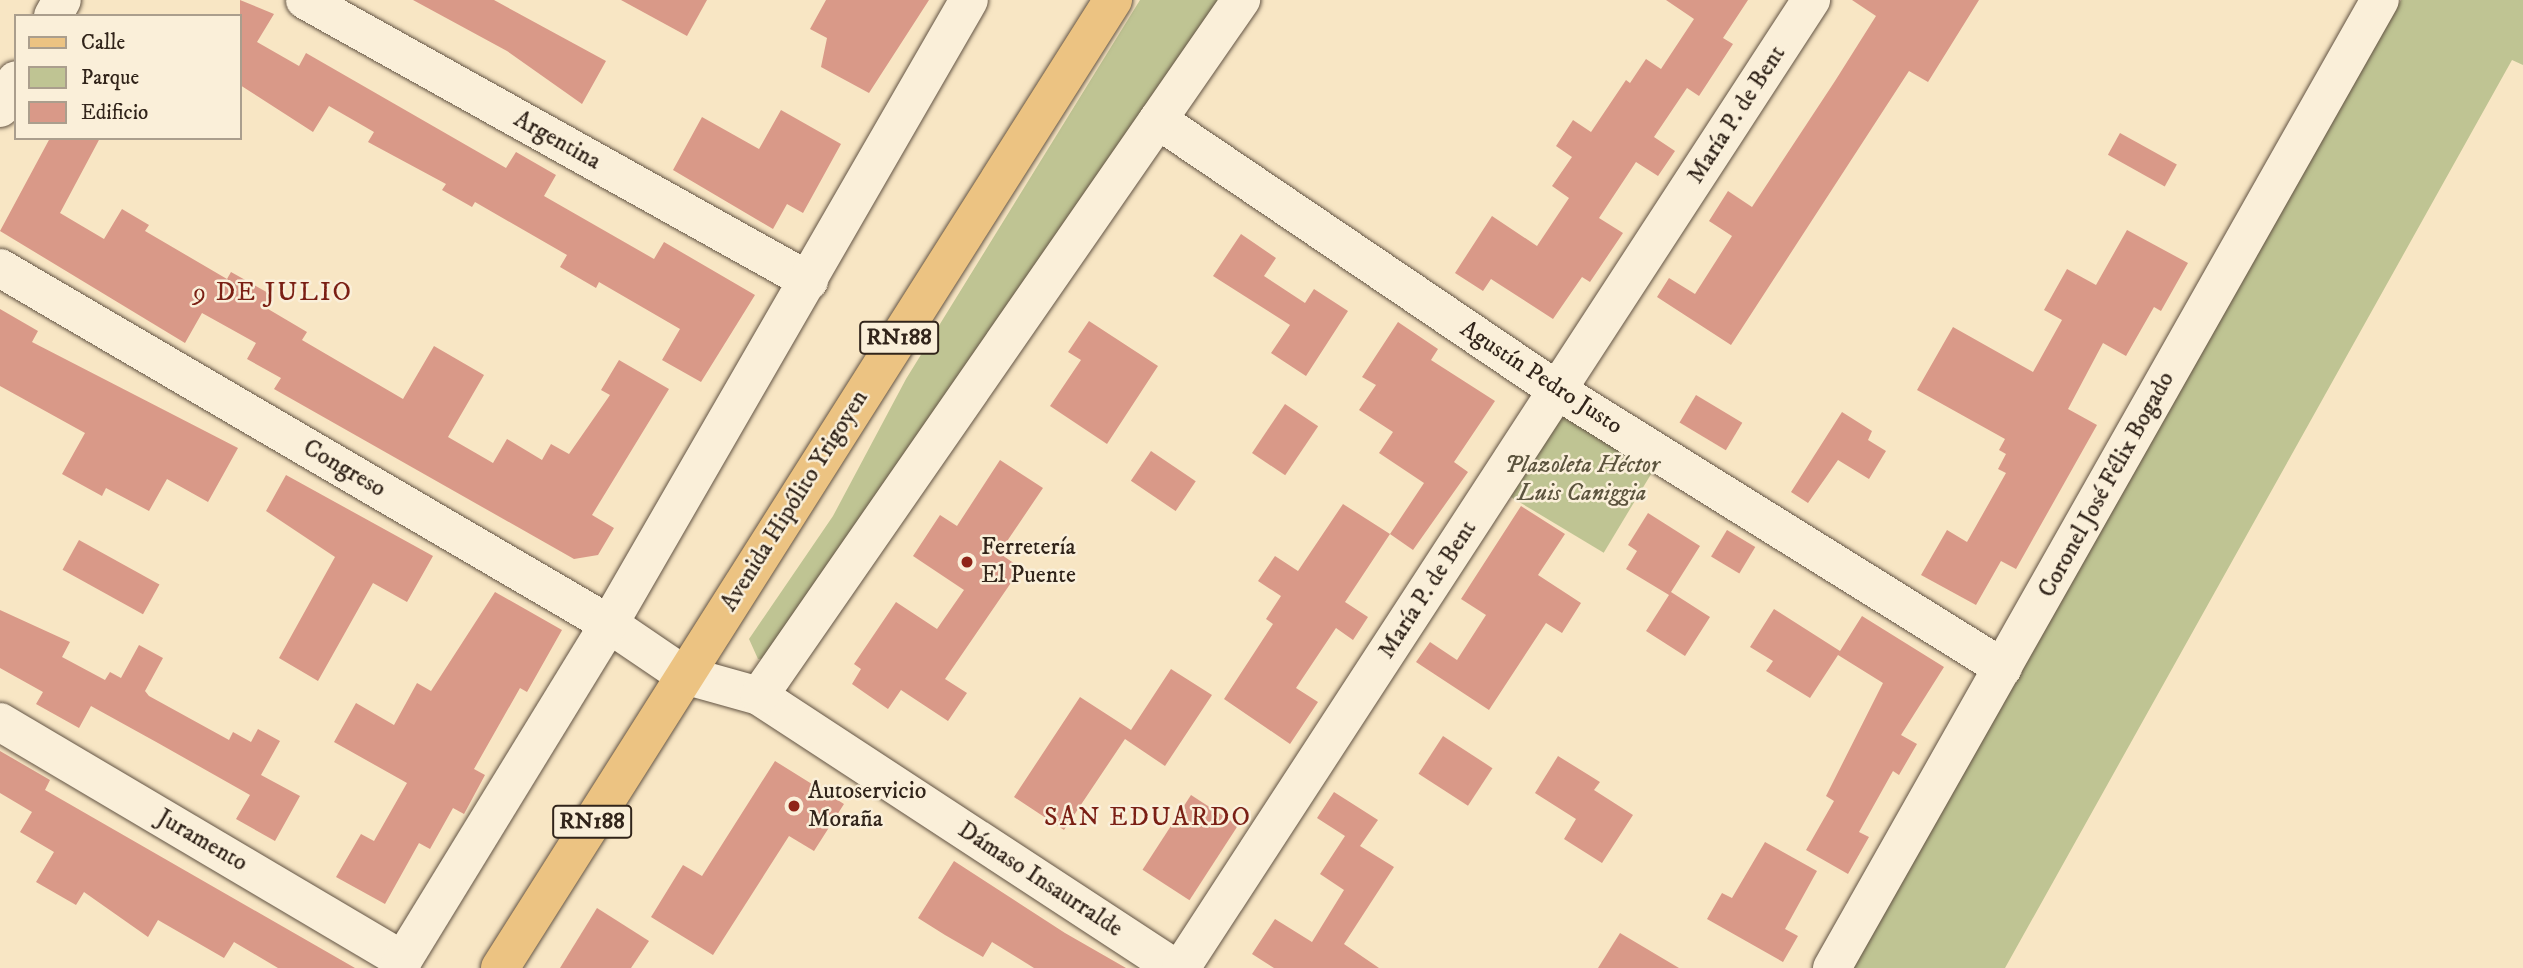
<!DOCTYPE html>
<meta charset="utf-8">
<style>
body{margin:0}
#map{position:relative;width:2523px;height:968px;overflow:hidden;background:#f8e6c4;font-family:"IM FELL DW Pica",serif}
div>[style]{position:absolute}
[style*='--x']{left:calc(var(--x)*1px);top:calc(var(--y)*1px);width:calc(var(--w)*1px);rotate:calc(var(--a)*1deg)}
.green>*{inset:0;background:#bfc493;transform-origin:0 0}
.building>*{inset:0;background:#d99988;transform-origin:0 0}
.roads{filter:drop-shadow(0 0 2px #635444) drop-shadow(0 0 2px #635444)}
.minor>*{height:38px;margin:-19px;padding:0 19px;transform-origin:19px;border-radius:19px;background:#faefd9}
.major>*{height:38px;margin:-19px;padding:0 19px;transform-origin:19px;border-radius:19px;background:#ecc382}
.dots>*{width:19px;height:19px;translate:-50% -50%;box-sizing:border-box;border:4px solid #faefd9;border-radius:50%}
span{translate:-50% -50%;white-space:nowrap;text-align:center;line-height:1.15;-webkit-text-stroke:5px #faefd9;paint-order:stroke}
.shield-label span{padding:2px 5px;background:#faefd9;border:2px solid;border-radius:5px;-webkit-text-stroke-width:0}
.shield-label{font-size:23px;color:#31241a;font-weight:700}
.street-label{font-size:24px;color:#31241a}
.park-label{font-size:24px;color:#5c543e;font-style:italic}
.poi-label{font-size:24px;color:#31241a}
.left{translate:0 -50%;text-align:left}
.neighbourhood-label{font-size:26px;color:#7a1f14;letter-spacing:2px}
.legend{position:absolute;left:14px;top:14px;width:228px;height:126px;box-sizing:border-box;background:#faefd9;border:2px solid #aa9e8d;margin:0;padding:9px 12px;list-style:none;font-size:21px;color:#31241a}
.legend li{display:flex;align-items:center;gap:14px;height:35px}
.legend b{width:35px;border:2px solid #aa9e8d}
</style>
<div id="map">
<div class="green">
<div style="clip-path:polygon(1140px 0,1222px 0,774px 657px,758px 659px,749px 639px,833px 516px,906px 379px)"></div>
<div style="clip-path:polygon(2401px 0,2523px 0,2523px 65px,2512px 60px,2005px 968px,1853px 968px)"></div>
<div style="left:1563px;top:407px;width:110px;height:104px;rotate:31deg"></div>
</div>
<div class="building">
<div style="clip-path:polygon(240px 0,274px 14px,257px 42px,299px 66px,306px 53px,506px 168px,516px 152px,556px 175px,544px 196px,654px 259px,664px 242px,755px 295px,701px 382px,662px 360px,680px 329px,599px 282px,596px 288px,560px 267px,567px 255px,475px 202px,472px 207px,442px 190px,446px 184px,368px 142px,374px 132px,329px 106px,313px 132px,240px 85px)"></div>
<div style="clip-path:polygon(413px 0,494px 0,606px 61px,582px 104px,507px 51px)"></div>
<div style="clip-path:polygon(621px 0,707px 0,687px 36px)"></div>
<div style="clip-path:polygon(826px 0,929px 0,869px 93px,821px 67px,827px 38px,810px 29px)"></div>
<div style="clip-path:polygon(1666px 0,1748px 0,1723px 38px,1733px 44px,1699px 96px,1687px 88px,1654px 137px,1675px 151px,1658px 176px,1636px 162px,1599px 218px,1623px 233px,1590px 282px,1582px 277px,1553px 319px,1491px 279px,1483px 291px,1455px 273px,1492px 216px,1537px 246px,1569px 198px,1552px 186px,1572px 157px,1556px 146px,1573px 120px,1591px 132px,1626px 80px,1630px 83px,1646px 59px,1661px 69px,1694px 19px)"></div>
<div style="clip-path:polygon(1852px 0,1979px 0,1928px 82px,1909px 71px,1731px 345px,1657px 297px,1669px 278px,1695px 294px,1732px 236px,1709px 221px,1728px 191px,1752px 207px,1835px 81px,1876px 16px)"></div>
<div style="clip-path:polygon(781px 110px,841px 144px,803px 213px,787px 204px,773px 229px,673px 170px,702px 117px,759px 149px)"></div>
<div style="left:2120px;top:133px;width:65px;height:25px;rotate:29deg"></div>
<div style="clip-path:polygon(50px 138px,100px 138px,60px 213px,104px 239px,122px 209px,149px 225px,145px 231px,227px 279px,231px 272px,270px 294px,263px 306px,307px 332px,302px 340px,403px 399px,434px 346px,484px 375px,448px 437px,493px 463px,507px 439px,542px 460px,551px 444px,569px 454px,610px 395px,601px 390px,619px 360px,669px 389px,592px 515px,614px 528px,598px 555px,574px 559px,274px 389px,281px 378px,247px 359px,256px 343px,202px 313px,185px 343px,0 231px)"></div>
<div style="clip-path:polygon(2127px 230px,2188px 263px,2161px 311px,2154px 307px,2126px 356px,2103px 343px,2068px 409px,2097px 425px,2016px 569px,2001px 561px,1976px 605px,1921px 575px,1947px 530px,1967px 542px,2006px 473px,1998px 469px,2006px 454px,1999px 450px,2005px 439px,1917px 390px,1953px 327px,2033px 372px,2062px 320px,2044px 310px,2067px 269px,2096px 285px)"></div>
<div style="clip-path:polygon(1241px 234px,1276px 258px,1264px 276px,1305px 303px,1314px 289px,1348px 311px,1306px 376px,1271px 353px,1290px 325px,1213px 276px)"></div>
<div style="clip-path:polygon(0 309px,38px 331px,32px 342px,238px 448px,208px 502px,167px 479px,149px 511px,106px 488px,102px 496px,62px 474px,85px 433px,0 386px)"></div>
<div style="clip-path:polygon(1089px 321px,1158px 366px,1107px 444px,1050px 406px,1081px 360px,1068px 352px)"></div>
<div style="clip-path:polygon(1398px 322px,1438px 349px,1431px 360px,1495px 401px,1454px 462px,1468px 472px,1413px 550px,1390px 534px,1424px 483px,1379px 453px,1393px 432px,1359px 410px,1376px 385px,1362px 377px)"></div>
<div style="left:1696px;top:395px;width:54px;height:32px;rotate:31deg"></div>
<div style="left:1285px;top:404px;width:40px;height:59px;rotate:34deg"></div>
<div style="clip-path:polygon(1842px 412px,1872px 431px,1868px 440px,1886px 451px,1869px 479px,1838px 460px,1808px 503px,1791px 492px)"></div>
<div style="left:1151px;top:451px;width:54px;height:36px;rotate:34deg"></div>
<div style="clip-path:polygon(1000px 460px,1043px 488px,999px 553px,1021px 568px,945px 679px,967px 693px,948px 721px,901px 690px,888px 709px,852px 684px,861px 669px,854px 664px,896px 602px,937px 629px,964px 590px,913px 556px,940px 515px,957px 526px)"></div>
<div style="clip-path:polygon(286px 475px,433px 556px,407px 602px,373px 583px,318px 681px,279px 658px,335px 557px,266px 511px)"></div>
<div style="clip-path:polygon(1343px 504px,1390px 534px,1345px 602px,1368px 617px,1353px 640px,1336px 628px,1296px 688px,1318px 702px,1290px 744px,1224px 699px,1273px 624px,1266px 619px,1281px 596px,1258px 581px,1275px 556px,1298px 571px)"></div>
<div style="clip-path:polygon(1521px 506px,1565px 534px,1538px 575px,1581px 603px,1562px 633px,1546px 623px,1489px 710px,1416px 662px,1430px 642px,1457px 660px,1486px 615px,1461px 599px)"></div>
<div style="clip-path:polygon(1648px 513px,1700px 546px,1671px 592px,1710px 617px,1685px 656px,1646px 631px,1669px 595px,1626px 569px,1637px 551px,1628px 545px)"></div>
<div style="left:1727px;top:530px;width:33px;height:31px;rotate:31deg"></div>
<div style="left:79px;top:540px;width:92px;height:34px;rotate:29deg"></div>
<div style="clip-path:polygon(495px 592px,562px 630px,527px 692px,520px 688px,474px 769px,485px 775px,464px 814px,453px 808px,430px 849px,419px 843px,385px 904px,336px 877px,361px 834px,374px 841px,407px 783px,334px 742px,356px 703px,394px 725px,417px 683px,431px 691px)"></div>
<div style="clip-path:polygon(1774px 609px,1840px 651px,1862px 616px,1944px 667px,1901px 735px,1917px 744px,1899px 775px,1893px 771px,1859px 832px,1869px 837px,1848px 874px,1806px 850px,1834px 801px,1826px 796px,1883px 683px,1838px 655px,1810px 698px,1766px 671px,1773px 661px,1750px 647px)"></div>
<div style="clip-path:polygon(0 610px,70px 642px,62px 657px,105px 680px,110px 672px,121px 678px,139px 645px,163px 658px,145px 691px,149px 696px,229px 740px,233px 732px,251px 742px,258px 729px,280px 741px,261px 775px,300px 796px,275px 841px,236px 819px,250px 795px,158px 743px,91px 706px,79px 728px,36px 704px,43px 692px,0 668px)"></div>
<div style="clip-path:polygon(1171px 669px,1212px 695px,1165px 766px,1125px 739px,1064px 830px,1014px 797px,1080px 697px,1131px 730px)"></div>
<div style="left:1443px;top:736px;width:59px;height:45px;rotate:33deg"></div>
<div style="clip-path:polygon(0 751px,50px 780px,45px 790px,355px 968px,278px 968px,234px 942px,224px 958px,158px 920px,148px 937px,84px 892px,76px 905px,36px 882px,54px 852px,20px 832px,32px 812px,0 793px)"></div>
<div style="clip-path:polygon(1558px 756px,1600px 782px,1594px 790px,1633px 815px,1602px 863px,1564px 839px,1576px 819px,1535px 793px)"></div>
<div style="clip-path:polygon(775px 761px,844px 804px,814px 851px,789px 836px,713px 955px,651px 917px,683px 865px,702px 876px)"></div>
<div style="clip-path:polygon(1334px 792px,1378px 820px,1360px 846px,1394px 867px,1344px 944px,1379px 968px,1274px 968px,1252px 954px,1275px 919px,1312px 942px,1344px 890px,1320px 874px,1345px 836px,1317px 818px)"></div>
<div style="left:1191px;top:795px;width:56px;height:89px;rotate:33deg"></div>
<div style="clip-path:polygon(1765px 842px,1817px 871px,1785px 929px,1798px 936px,1783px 962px,1707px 919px,1722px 893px,1732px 898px)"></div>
<div style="clip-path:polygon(954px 861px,1065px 933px,1126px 968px,1034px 968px,992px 942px,983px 957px,945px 935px,918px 918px)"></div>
<div style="clip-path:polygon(597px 908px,649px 941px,631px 968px,560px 968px)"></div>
<div style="clip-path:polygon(1620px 933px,1679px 968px,1598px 968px)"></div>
</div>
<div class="roads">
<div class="minor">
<div style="--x:305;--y:0;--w:577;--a:29.14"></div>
<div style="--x:53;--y:16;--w:18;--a:-61"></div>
<div style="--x:0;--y:108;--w:32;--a:-60"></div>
<div style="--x:1158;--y:120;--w:483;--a:34.1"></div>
<div style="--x:1558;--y:391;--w:524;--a:31.9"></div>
<div style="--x:0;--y:268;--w:705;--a:30.31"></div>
<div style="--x:609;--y:624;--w:91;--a:34.2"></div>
<div style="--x:684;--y:675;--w:78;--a:15.6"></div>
<div style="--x:759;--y:696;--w:497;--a:33.2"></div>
<div style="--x:759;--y:696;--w:847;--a:-55.3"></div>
<div style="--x:0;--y:722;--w:468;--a:30.6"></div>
<div style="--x:398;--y:968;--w:404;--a:-58.5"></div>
<div style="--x:609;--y:624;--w:720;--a:-60.02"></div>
<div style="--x:1181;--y:968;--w:1155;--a:-56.94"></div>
<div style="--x:1832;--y:968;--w:1112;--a:-60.49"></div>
</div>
<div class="major">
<div style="--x:500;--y:968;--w:1146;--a:-57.66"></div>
</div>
</div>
<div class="dots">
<div style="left:967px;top:562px;background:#8f2418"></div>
<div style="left:794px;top:806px;background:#8f2418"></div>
</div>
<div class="shield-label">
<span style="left:899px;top:338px">RN188</span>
<span style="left:592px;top:822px">RN188</span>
</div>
<div class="street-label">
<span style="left:1737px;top:115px;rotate:-57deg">María P. de Bent</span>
<span style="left:557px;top:141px;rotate:29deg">Argentina</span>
<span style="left:1541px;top:378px;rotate:33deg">Agustín Pedro Justo</span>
<span style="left:344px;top:469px;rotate:30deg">Congreso</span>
<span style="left:2107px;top:485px;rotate:-61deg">Coronel José Félix Bogado</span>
<span style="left:795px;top:501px;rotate:-58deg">Avenida Hipólito Yrigoyen</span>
<span style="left:1428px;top:590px;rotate:-57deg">María P. de Bent</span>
<span style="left:202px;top:841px;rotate:30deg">Juramento</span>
<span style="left:1040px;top:880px;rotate:33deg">Dámaso Insaurralde</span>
</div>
<div class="park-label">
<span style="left:1582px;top:480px">Plazoleta Héctor<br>Luis Caniggia</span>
</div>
<div class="poi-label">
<span class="left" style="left:981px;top:562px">Ferretería<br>El Puente</span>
<span class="left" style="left:808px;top:806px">Autoservicio<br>Moraña</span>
</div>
<div class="neighbourhood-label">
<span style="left:273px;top:293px">9 DE JULIO</span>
<span style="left:1148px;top:818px">SAN EDUARDO</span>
</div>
<ul class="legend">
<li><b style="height:9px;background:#ecc382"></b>Calle</li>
<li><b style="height:19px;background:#bfc493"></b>Parque</li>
<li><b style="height:19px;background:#d99988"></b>Edificio</li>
</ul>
</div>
